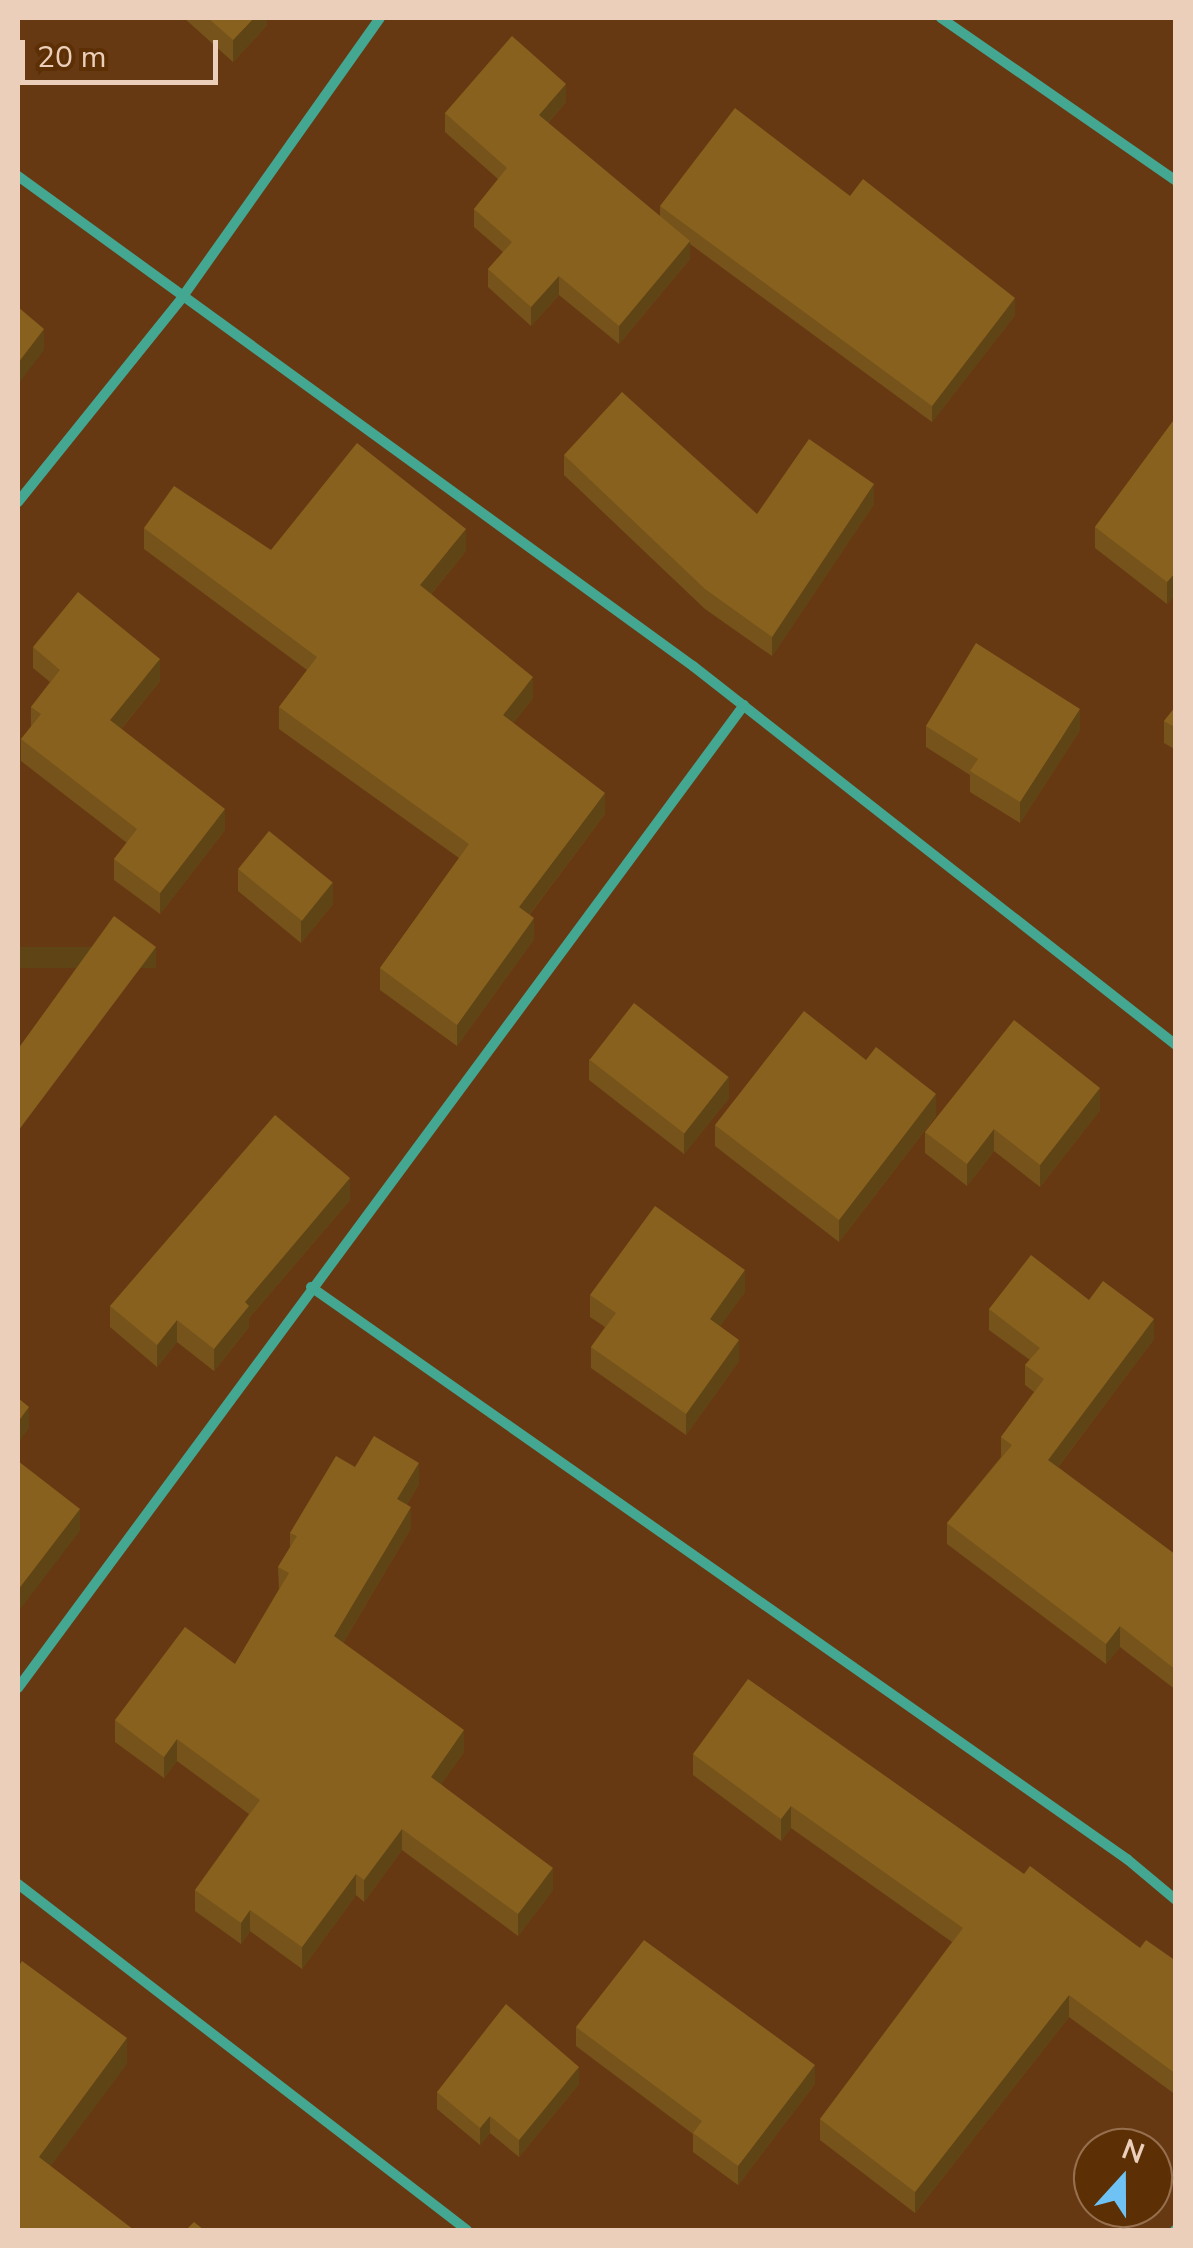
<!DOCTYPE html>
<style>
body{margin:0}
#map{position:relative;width:1193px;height:2248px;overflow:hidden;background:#673913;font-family:"Nunito Sans",sans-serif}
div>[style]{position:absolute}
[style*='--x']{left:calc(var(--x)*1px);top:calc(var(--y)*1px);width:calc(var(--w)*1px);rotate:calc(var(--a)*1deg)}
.street>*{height:10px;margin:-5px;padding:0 5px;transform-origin:5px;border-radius:5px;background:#43a792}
.wall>*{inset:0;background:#75531a}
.shaded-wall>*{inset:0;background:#5f4415;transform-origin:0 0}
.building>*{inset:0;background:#88611e;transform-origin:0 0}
span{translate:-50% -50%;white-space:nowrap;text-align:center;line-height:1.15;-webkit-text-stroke:8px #5c2f05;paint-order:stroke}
.frame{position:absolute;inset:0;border:20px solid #ebcfbb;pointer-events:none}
.north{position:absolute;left:1073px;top:2128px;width:100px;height:100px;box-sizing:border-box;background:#5c2f05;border:2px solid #956f4e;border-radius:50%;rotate:21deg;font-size:28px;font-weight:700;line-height:40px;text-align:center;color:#ebcfbb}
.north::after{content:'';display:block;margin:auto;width:35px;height:45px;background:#6ec2f4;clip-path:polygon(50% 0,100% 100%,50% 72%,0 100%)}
.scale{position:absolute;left:20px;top:40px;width:198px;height:45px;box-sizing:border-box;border:5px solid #ebcfbb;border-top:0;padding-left:12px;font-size:30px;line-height:35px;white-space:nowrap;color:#ebcfbb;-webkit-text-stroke:8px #5c2f05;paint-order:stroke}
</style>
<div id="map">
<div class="street">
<div style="--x:941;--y:18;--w:286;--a:34.7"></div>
<div style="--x:18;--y:176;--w:834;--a:35.98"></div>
<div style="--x:693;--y:666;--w:614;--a:38.12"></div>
<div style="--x:18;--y:502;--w:260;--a:-51.2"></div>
<div style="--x:181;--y:299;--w:344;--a:-54.7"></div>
<div style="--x:311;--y:1287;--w:997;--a:35.03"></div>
<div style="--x:1127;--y:1859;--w:64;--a:39.9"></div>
<div style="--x:18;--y:1688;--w:1222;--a:-53.55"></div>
<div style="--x:18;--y:1884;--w:567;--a:37.62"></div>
<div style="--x:1175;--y:2230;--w:1;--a:0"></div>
</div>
<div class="wall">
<div style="clip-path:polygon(184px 18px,267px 18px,267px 25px,233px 62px)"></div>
<div style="clip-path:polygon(566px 102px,548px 123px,660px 217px,660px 206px,850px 196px,1015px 315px,932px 422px,690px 244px,690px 259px,619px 344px,559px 295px,531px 326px,488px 287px,488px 269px,503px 252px,474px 227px,474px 209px,498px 179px,445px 132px,445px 113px)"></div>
<div style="clip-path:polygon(1176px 417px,1176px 594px,1167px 604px,1095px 548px,1095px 527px)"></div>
<div style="clip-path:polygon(564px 455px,757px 514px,874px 504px,772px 656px,705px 609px,564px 475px)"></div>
<div style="clip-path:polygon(144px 528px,271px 550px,466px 551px,431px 594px,533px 698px,513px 723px,605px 814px,530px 914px,534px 939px,457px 1046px,380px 990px,380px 968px,459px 858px,279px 729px,279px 707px,307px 670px,144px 549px)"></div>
<div style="clip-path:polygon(33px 647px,160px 681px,121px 729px,225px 830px,160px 914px,114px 880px,114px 859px,127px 843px,21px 761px,21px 739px,31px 727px,31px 707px,50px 682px,33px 668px)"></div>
<div style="clip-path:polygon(1176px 706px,1176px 750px,1164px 743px,1164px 721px)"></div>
<div style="clip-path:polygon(926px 726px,1080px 730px,1020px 823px,970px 792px,970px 775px,926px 747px)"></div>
<div style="clip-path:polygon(238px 869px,333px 904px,301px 943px,238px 891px)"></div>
<div style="clip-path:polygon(589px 1059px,729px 1098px,684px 1154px,589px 1080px)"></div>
<div style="clip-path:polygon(1100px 1110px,1040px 1187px,994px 1151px,967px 1186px,925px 1153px,925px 1132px)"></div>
<div style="clip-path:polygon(936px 1116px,839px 1242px,715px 1146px,715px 1125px)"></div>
<div style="clip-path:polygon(350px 1200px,249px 1318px,249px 1327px,214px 1371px,177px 1342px,157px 1367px,110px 1327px,110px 1306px)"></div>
<div style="clip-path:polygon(745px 1292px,720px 1326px,739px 1361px,686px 1435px,591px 1368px,591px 1347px,605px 1327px,590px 1317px,590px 1295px)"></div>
<div style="clip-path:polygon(1089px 1300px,1154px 1339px,1058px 1467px,1176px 1555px,1176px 1690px,1120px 1647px,1106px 1664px,947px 1544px,947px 1523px,1001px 1457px,1001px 1437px,1034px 1392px,1025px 1385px,1025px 1365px,1030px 1360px,989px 1330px,989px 1309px)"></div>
<div style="clip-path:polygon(355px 1467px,419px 1484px,407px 1504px,411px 1528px,343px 1643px,464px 1752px,441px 1784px,553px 1890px,518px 1936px,402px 1850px,364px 1902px,356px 1895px,302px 1969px,250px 1931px,241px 1944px,195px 1911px,195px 1890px,249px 1814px,177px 1761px,164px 1778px,115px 1742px,115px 1720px,235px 1664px,279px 1589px,278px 1567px,290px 1547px,290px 1533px)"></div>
<div style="clip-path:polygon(693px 1754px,1024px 1874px,1140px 1948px,1176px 1961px,1176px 2095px,1069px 2017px,915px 2213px,820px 2140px,820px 2119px,952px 1942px,791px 1828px,781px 1841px,693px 1775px)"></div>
<div style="clip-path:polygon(576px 2027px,815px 2084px,738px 2185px,693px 2152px,693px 2134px,576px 2046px)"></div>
<div style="clip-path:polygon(579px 2084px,519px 2157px,490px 2133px,480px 2145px,437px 2109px,437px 2092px)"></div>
</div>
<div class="shaded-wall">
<div style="clip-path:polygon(254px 18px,267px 18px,267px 25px,233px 62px,233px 40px)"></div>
<div style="clip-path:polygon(566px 84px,566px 102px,539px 133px,539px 115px)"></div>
<div style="clip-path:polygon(690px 241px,690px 259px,619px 344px,619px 326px)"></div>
<div style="clip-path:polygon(559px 276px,559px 295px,531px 326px,531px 307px)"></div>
<div style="clip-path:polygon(1015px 298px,1015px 315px,932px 422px,932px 406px)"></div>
<div style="clip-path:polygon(44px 329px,44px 350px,19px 383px,19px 392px,18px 394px,18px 363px)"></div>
<div style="clip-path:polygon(874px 484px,874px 504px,772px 656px,772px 637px)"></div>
<div style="clip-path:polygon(466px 529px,466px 551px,420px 607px,420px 585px)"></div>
<div style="clip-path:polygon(1176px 572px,1176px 594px,1167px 604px,1167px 582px)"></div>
<div style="clip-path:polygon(160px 659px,160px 681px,110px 742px,110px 720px)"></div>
<div style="clip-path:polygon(533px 677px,533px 698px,503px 736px,503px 715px)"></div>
<div style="clip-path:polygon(1080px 709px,1080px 730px,1020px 823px,1020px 802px)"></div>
<div style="clip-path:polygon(605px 793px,605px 814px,519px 928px,519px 907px)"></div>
<div style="clip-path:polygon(225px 809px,225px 830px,160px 914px,160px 893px)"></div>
<div style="clip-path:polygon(333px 882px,333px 904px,301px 943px,301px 921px)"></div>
<div style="clip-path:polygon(534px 918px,534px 939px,457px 1046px,457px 1025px)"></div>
<div style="left:156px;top:947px;width:21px;height:230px;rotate:90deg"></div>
<div style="clip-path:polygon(729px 1076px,729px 1098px,684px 1154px,684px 1133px)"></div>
<div style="clip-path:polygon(1100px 1088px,1100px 1110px,1040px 1187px,1040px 1165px)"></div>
<div style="clip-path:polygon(936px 1094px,936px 1116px,839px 1242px,839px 1220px)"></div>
<div style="clip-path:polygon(994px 1129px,994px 1151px,967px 1186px,967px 1164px)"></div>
<div style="clip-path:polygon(350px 1178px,350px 1200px,249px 1318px,249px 1327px,214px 1371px,214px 1349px,245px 1302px)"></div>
<div style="clip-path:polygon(745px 1270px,745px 1292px,710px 1340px,710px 1319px)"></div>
<div style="clip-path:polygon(1154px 1319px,1154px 1339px,1048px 1480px,1048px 1460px)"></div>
<div style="clip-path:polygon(177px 1320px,177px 1342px,157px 1367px,157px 1345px)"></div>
<div style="clip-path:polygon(739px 1340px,739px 1361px,686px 1435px,686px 1414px)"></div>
<div style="clip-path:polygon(29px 1407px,29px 1428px,18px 1443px,18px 1422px)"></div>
<div style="clip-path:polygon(419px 1463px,419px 1484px,397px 1520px,397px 1499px)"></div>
<div style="clip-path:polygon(411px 1507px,411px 1528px,334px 1658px,334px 1636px)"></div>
<div style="clip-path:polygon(80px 1509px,80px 1531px,18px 1612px,18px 1590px)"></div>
<div style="clip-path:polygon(1120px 1626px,1120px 1647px,1106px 1664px,1106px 1644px)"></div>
<div style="clip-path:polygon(464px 1730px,464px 1752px,431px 1798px,431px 1777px)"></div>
<div style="clip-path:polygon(177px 1739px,177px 1761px,164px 1778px,164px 1757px)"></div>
<div style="clip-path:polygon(791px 1806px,791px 1828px,781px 1841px,781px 1819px)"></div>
<div style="clip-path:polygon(402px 1829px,402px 1850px,364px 1902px,364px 1880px)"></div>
<div style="clip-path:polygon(553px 1868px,553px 1890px,518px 1936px,518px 1914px)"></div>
<div style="clip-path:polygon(356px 1874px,356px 1895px,302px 1969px,302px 1947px)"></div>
<div style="clip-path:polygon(250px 1910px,250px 1931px,241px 1944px,241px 1923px)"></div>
<div style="clip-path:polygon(1069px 1995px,1069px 2017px,915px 2213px,915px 2192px)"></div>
<div style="clip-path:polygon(127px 2038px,127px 2064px,39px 2182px,39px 2157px)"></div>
<div style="clip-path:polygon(815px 2065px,815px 2084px,738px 2185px,738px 2166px)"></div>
<div style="clip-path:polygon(579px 2067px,579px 2084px,519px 2157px,519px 2140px)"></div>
<div style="clip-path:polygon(490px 2116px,490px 2133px,480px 2145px,480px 2128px)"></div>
</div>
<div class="building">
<div style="clip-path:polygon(208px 18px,254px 18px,233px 40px)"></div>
<div style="clip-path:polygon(512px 36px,566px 84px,539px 115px,690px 241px,619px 326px,559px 276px,531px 307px,488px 269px,512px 242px,474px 209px,507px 168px,445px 113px)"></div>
<div style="clip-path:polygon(735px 108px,850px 196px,863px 179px,1015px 298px,932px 406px,660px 206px)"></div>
<div style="clip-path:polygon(18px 307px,44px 329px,18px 363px)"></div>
<div style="clip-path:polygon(622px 392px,757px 514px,809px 439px,874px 484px,772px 637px,705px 589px,564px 455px)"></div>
<div style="clip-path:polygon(1176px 417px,1176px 572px,1167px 582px,1095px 527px)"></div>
<div style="clip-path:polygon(357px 443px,466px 529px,420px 585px,533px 677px,503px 715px,605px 793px,519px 907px,534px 918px,457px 1025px,380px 968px,469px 844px,279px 707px,317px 657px,144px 528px,174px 486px,271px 550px)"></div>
<div style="clip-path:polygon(78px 592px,160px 659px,110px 720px,225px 809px,160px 893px,114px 859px,137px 829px,21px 739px,41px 714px,31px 707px,60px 670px,33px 647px)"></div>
<div style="clip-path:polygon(976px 643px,1080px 709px,1020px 802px,970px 771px,978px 759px,926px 726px)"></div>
<div style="clip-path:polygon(1176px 706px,1176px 728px,1164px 721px)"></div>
<div style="left:269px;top:831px;width:82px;height:49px;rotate:39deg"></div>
<div style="clip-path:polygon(114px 916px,156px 947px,18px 1131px,18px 1049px)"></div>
<div style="left:634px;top:1003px;width:120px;height:72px;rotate:38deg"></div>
<div style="clip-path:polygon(804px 1011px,866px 1060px,876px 1047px,936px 1094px,839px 1220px,715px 1125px)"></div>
<div style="clip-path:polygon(1014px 1020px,1100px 1088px,1040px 1165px,994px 1129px,967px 1164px,925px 1132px)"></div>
<div style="clip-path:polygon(275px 1115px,350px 1178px,245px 1302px,249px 1306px,214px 1349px,177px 1320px,157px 1345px,110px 1306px)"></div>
<div style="clip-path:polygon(655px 1206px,745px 1270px,710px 1319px,739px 1340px,686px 1414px,591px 1347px,616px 1313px,590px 1295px)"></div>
<div style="clip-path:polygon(1031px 1255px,1089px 1300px,1103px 1281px,1154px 1319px,1048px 1460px,1176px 1555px,1176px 1670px,1120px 1626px,1106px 1644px,947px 1523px,1012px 1445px,1001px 1437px,1044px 1379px,1025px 1365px,1040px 1348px,989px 1309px)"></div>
<div style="clip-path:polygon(18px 1398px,29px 1407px,18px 1422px)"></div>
<div style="clip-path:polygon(374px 1436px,419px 1463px,397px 1499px,411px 1507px,334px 1636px,464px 1730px,431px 1777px,553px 1868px,518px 1914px,402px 1829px,364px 1880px,356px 1874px,302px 1947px,250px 1910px,241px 1923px,195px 1890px,260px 1800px,177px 1739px,164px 1757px,115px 1720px,185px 1627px,235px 1664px,289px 1573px,278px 1567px,297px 1536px,290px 1533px,336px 1456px,355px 1467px)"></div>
<div style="clip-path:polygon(18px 1461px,80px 1509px,18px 1590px)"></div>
<div style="clip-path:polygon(748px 1679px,1024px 1874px,1030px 1866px,1140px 1948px,1146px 1940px,1176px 1961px,1176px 2074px,1069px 1995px,915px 2192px,820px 2119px,963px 1928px,791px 1806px,781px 1819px,693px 1754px)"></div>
<div style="clip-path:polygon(644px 1940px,815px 2065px,738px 2166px,693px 2133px,702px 2121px,576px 2027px)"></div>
<div style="clip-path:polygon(22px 1961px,127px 2038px,39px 2157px,134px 2230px,18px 2230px,18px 1967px)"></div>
<div style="clip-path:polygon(506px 2004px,579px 2067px,519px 2140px,490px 2116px,480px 2128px,437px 2092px)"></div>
<div style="clip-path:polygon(194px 2222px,204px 2230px,186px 2230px)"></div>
</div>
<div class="frame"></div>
<div class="north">N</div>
<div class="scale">20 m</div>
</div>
